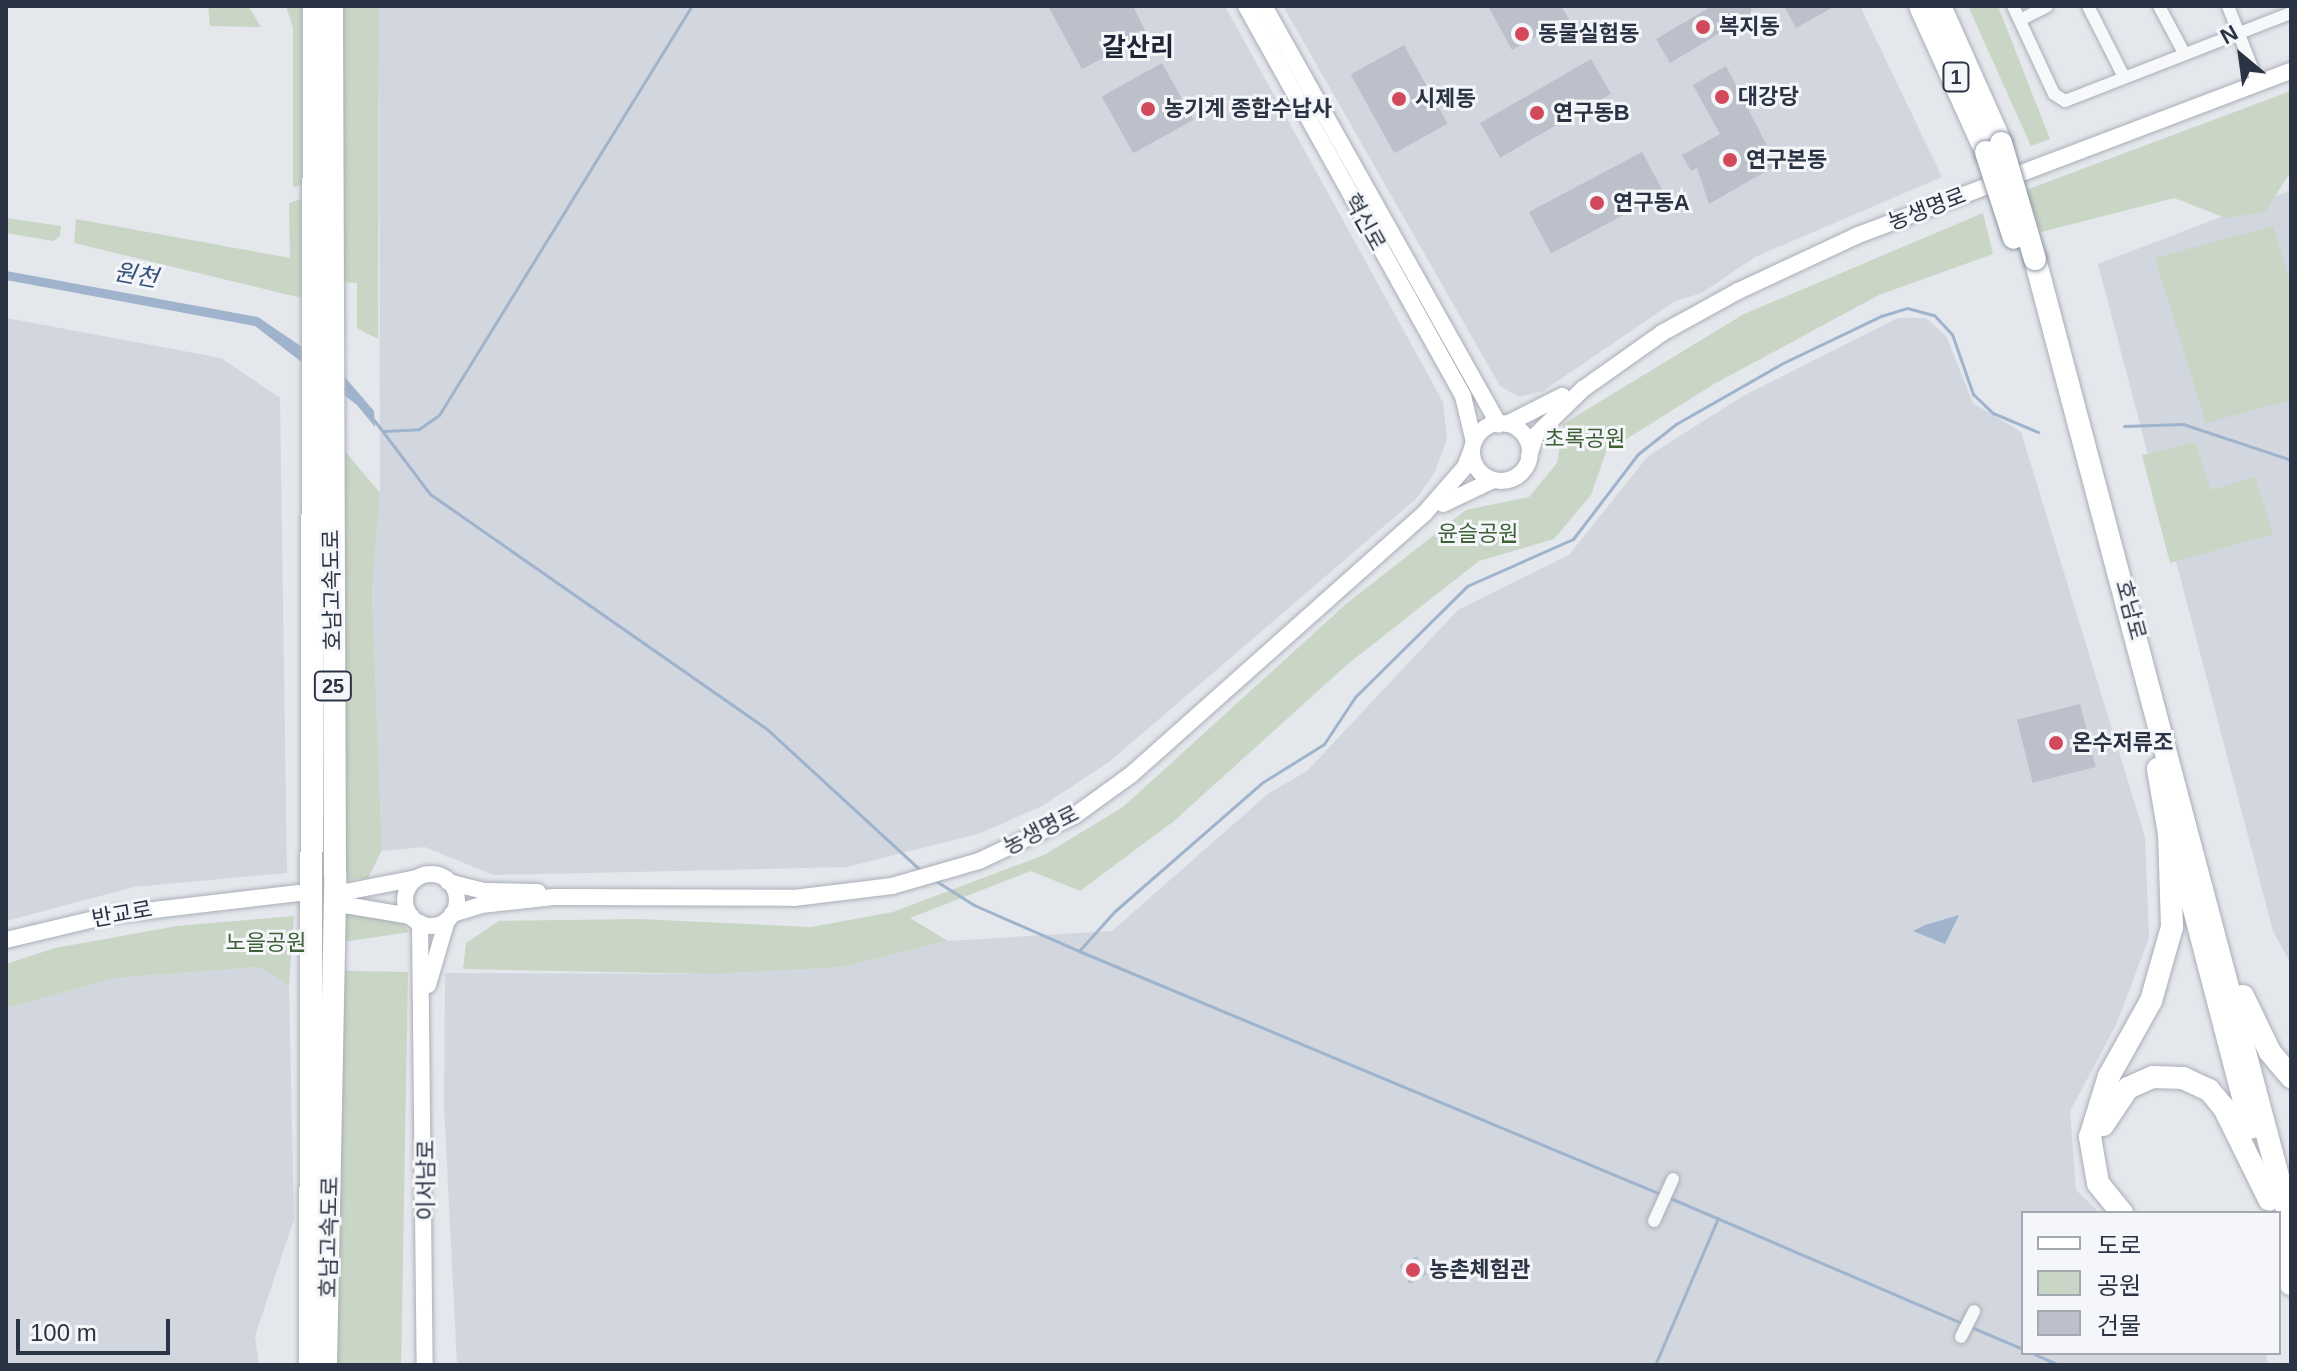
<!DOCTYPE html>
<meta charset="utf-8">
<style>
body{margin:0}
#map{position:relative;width:2297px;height:1371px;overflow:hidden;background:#e4e7ec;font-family:Helvetica,"Noto Sans KR",sans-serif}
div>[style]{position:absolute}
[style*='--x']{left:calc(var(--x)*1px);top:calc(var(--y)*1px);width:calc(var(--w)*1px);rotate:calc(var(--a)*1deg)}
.built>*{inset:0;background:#d2d6de}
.green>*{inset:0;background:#c9d6c5;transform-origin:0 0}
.water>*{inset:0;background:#9fb4cc}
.stream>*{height:3px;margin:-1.5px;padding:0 1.5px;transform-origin:1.5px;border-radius:1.5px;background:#9fb4cc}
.building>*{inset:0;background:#bbc0ca;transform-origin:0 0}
.roads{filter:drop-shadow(0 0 2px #a9aeb7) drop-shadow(0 0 2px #a9aeb7)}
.street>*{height:12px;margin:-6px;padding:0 6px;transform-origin:6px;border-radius:6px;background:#f7f8fa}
.secondary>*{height:16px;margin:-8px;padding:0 8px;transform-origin:8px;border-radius:8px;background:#fff}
.secondary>.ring{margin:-8px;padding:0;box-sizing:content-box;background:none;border:16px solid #fff;border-radius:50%}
.highway>*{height:22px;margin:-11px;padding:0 11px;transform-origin:11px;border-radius:11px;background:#fff}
.bridges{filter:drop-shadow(0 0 2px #8b94a3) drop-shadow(0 0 2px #8b94a3)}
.highway-bridge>*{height:22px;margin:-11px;padding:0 11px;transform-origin:11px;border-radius:11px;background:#fff}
.dots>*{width:22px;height:22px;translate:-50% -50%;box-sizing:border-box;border:4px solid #f4f6f9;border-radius:50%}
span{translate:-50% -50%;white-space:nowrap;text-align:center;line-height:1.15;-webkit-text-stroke:6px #f4f6f9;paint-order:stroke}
.shield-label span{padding:2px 6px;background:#f4f6f9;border:2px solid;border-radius:6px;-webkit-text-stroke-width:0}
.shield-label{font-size:20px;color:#2b3445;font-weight:700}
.poi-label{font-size:22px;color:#2b3445;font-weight:700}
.left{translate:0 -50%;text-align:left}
.street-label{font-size:22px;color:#2b3445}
.park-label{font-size:22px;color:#3f6138}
.water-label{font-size:24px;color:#34527a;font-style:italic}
.quarter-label{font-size:26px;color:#1d2536;font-weight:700}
.frame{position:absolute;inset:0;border:8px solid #2b3445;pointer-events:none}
.legend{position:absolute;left:2021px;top:1211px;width:260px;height:144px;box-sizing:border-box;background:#f4f6f9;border:2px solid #a4a8b1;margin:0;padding:10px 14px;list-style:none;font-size:24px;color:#2b3445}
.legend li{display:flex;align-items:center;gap:16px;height:40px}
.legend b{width:40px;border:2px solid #a4a8b1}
.north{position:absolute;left:2201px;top:16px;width:80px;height:80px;-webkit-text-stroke:6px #f4f6f9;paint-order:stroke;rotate:331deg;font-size:22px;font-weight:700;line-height:32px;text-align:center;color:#2b3445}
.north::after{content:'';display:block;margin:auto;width:28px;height:36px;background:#2b3445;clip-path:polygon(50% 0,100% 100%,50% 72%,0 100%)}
.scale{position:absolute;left:16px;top:1319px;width:154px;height:36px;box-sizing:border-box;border:4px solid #2b3445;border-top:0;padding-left:10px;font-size:24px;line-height:28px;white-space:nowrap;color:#2b3445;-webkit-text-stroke:6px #f4f6f9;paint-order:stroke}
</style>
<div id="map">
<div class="built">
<div style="clip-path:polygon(379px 6px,1225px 6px,1443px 402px,1447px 439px,1435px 472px,1417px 498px,1109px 762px,1042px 806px,978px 834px,847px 867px,493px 875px,425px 847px,382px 851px,372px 592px,380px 493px)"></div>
<div style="clip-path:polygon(1283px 6px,1860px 6px,1942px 177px,1755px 257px,1702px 293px,1675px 301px,1543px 391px,1519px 397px,1500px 386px)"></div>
<div style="clip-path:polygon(2291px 190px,2291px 964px,2273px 931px,2098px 264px)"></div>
<div style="clip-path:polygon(6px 318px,221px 358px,280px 398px,287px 873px,134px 887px,6px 921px)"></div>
<div style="clip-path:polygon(1898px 318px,1926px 318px,1946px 336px,1973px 403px,2021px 432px,2145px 837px,2149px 938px,2116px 1025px,2070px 1111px,2076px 1190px,2100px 1213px,2023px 1213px,2023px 1353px,2266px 1353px,2268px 1365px,457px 1365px,444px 1105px,445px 973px,714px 974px,843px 967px,948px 941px,1112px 931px,1269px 793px,1307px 771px,1458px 610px,1569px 555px,1648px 456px,1745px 395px)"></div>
<div style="clip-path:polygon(258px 967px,289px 985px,294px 1219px,255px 1336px,259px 1365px,6px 1365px,6px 1008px,116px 978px)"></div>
</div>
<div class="green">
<div style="clip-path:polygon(208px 6px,248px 6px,261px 27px,210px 26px)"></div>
<div style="clip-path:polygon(286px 6px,302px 6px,302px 184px,293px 188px,293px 28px)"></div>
<div style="clip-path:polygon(342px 6px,379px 6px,378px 339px,357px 328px,357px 283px,343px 282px)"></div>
<div style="clip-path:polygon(1968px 6px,1998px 6px,2050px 139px,2031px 146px)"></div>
<div style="clip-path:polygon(2291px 91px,2291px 171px,2265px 212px,2226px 218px,2174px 198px,2041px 232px,2026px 190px)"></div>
<div style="clip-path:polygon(301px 199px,302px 298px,74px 243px,76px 219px,290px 258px,289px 203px)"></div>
<div style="clip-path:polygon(1983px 213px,1993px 254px,1879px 295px,1714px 384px,1606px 452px,1591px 495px,1554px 539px,1479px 561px,1349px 663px,1174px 821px,1080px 891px,1031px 871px,910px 918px,948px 941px,843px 967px,714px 974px,463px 969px,466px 943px,499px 921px,638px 919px,811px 927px,893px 912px,1044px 855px,1123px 807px,1346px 604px,1466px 510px,1529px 497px,1557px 463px,1563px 424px,1744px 314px)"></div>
<div style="clip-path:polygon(6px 218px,61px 226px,60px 236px,53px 241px,6px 233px)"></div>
<div style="clip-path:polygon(2273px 226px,2291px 285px,2291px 400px,2206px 423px,2155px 258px)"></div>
<div style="clip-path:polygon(2195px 442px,2211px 490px,2255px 477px,2273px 534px,2170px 563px,2142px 455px)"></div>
<div style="clip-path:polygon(344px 450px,380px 493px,372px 592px,382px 850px,368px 878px,346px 880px)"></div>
<div style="clip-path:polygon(345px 913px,397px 918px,410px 932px,343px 942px)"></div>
<div style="clip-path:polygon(294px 916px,289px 985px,258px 967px,116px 978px,6px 1008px,6px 964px,55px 948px,177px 926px)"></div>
<div style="left:408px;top:972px;width:393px;height:66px;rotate:91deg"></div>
</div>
<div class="water">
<div style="clip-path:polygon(6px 271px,258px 317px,343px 375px,374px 411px,375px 427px,357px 405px,255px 326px,6px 280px)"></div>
<div style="clip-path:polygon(1959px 915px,1945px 944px,1913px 931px,1925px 925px)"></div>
</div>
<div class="stream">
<div style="--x:374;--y:420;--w:93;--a:52.9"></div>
<div style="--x:430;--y:494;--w:412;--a:34.9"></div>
<div style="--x:768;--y:730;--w:207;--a:42.6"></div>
<div style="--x:2124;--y:426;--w:59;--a:-1.9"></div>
<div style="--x:2183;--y:424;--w:114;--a:18.4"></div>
<div style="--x:384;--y:431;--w:35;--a:-3"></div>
<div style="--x:419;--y:429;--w:24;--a:-35"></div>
<div style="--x:439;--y:415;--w:481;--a:-58.3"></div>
<div style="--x:936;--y:881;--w:45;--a:32.3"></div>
<div style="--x:974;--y:905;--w:115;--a:23.7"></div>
<div style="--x:1079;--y:951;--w:633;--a:22.68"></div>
<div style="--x:1079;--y:951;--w:54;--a:-48"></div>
<div style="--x:1115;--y:911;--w:196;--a:-41.1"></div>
<div style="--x:1263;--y:782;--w:72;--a:-31.9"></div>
<div style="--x:1324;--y:744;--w:56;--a:-56.6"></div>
<div style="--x:1355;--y:697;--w:158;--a:-44.7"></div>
<div style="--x:1467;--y:586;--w:116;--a:-23.9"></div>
<div style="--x:1573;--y:539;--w:107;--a:-52.6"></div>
<div style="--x:1638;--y:454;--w:48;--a:-38.3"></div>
<div style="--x:1676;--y:424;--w:123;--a:-29.7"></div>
<div style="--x:1783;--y:363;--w:109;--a:-25.6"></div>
<div style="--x:1881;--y:316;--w:27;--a:-17"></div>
<div style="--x:1907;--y:308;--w:28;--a:15"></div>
<div style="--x:1934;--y:315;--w:26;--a:47"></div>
<div style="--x:1952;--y:334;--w:64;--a:70.7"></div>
<div style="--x:1973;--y:394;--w:28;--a:44"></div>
<div style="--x:1993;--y:413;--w:49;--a:22.9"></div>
<div style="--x:1670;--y:1198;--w:320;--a:23.2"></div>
<div style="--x:1971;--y:1327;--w:56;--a:22.9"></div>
<div style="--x:2032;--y:1353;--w:30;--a:24"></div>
<div style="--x:1655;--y:1365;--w:160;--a:-66.8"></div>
</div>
<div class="building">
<div style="clip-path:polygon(1048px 6px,1133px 6px,1147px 35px,1082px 69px)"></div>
<div style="clip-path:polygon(1488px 6px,1561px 6px,1569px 19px,1512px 50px)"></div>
<div style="clip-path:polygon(1712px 6px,1752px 6px,1750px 15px,1670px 63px,1656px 39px)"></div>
<div style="clip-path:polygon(1784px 6px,1835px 6px,1796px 28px)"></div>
<div style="left:1404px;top:45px;width:90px;height:61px;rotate:61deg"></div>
<div style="left:1591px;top:59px;width:40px;height:128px;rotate:60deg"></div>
<div style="left:1162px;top:63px;width:65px;height:69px;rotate:61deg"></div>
<div style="clip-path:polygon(1726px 66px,1777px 165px,1709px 204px,1697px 168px,1691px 171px,1682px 155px,1720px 134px,1693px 85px)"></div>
<div style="left:1642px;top:152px;width:47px;height:128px;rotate:62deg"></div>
<div style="left:2080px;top:704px;width:65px;height:65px;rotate:76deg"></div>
<div style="left:1417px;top:1256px;width:21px;height:20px;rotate:62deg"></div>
</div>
<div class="roads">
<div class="street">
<div style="--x:2013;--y:6;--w:97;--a:65"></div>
<div style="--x:2054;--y:94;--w:13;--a:32"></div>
<div style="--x:2065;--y:101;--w:243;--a:-21.3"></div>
<div style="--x:2088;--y:6;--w:80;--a:63.1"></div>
<div style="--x:2159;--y:6;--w:53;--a:62"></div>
<div style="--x:2228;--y:6;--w:83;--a:68.7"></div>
<div style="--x:2020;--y:20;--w:30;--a:-27"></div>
<div style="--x:1654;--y:1221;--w:46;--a:-65.7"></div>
<div style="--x:1961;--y:1337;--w:29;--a:-63"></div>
</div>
<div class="secondary">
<div style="--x:1246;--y:6;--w:446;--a:60.9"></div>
<div style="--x:1463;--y:396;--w:47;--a:76.6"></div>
<div style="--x:1264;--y:6;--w:480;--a:60.7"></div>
<div class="ring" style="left:1472px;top:423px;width:42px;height:42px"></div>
<div style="--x:1507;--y:424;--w:62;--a:-27"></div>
<div style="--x:1529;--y:456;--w:22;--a:-72"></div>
<div style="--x:1536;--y:435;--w:66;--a:-44.4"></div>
<div style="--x:1583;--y:389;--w:97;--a:-35.3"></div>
<div style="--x:1662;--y:333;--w:87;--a:-28.9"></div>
<div style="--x:1738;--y:291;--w:130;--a:-25"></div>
<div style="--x:1856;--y:236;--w:465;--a:-20.8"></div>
<div style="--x:1443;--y:504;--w:55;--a:-25.6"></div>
<div class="ring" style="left:405px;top:874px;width:36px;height:36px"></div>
<div style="--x:448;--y:882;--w:38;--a:14"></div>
<div style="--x:485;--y:891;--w:53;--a:1.1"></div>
<div style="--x:345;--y:892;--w:73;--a:-11"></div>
<div style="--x:345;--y:905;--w:67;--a:9.5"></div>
<div style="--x:452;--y:914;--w:30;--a:-17"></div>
<div style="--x:481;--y:905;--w:73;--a:-6.3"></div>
<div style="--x:554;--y:897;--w:240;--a:0.2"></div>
<div style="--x:794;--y:898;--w:99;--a:-7"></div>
<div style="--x:892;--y:886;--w:91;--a:-16"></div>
<div style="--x:979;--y:861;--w:105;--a:-25.3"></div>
<div style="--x:1074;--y:816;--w:72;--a:-35.9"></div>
<div style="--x:1132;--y:774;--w:391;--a:-41.7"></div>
<div style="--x:1424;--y:514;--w:62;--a:-48.9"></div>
<div style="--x:1465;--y:467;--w:19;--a:-69"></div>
<div style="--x:420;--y:923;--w:442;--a:89.4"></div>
<div style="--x:6;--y:940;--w:108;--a:-13.4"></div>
<div style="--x:111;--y:915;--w:189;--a:-6.7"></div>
<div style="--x:428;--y:985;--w:68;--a:-73.7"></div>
</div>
<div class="highway">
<div style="--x:1920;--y:6;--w:160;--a:65.7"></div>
<div style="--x:1940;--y:6;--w:150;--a:66"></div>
<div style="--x:2035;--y:259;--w:999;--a:75.16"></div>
<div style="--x:2170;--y:817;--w:321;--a:75.4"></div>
<div style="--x:2243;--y:996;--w:62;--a:64.3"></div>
<div style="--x:2270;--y:1052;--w:33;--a:50"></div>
<div style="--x:2103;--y:1125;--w:45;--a:-56"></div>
<div style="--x:2128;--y:1088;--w:27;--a:-24"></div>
<div style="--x:2153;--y:1077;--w:30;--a:2"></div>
<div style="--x:2183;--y:1078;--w:29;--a:25"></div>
<div style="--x:2209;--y:1090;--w:23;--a:50"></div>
<div style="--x:2224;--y:1108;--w:102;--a:63.7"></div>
<div style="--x:2122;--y:1213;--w:38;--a:-129"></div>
<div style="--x:2098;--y:1183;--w:47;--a:-99.9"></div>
<div style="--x:2090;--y:1137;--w:64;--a:-72.7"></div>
<div style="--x:2109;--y:1076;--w:86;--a:-60.8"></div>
<div style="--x:2151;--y:1001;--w:77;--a:-74.2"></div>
<div style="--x:2172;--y:927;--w:93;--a:-91.8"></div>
<div style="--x:2169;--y:834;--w:66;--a:-99.6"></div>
<div style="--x:2279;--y:1239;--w:47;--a:75.1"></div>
<div style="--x:310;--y:1365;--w:1359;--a:-89.83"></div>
<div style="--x:326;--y:1365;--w:491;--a:-88.9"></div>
<div style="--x:335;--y:874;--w:868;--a:-90.2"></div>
</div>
</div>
<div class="bridges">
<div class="highway-bridge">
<div style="--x:2001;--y:143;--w:121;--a:73.7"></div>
<div style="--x:1986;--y:152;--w:90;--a:72"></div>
</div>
</div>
<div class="dots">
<div style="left:1703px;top:27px;background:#d1495b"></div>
<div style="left:1522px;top:34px;background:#d1495b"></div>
<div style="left:1722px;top:97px;background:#d1495b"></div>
<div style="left:1399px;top:99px;background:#d1495b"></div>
<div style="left:1148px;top:109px;background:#d1495b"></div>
<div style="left:1537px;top:113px;background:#d1495b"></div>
<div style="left:1730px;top:160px;background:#d1495b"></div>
<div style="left:1597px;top:203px;background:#d1495b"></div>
<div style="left:2056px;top:743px;background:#d1495b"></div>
<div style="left:1413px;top:1270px;background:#d1495b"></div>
</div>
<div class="shield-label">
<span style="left:1956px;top:77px">1</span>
<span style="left:333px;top:686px">25</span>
</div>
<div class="poi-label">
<span class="left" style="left:1719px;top:27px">복지동</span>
<span class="left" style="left:1538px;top:34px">동물실험동</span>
<span class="left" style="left:1738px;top:97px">대강당</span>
<span class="left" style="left:1415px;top:99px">시제동</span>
<span class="left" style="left:1164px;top:109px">농기계 종합수납사</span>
<span class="left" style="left:1553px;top:113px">연구동B</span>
<span class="left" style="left:1746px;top:160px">연구본동</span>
<span class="left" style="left:1613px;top:203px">연구동A</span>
<span class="left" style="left:2072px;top:743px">온수저류조</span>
<span class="left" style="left:1429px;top:1270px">농촌체험관</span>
</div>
<div class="street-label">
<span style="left:1927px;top:209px;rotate:-21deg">농생명로</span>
<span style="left:1365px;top:222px;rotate:61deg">혁신로</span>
<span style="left:332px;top:590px;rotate:-91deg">호남고속도로</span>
<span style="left:2131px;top:610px;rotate:75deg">호남로</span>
<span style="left:1041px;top:830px;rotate:-27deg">농생명로</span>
<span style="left:122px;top:914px;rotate:-10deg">반교로</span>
<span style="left:426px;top:1180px;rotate:-90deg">이서남로</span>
<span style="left:329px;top:1237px;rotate:-89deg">호남고속도로</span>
</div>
<div class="park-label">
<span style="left:1585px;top:439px">초록공원</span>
<span style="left:1478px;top:534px">윤슬공원</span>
<span style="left:266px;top:943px">노을공원</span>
</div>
<div class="water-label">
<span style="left:136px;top:275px;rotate:10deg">원천</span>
</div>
<div class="quarter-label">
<span style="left:1138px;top:48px">갈산리</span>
</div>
<div class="frame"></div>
<ul class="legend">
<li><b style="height:10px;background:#fff"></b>도로</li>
<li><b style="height:22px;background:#c9d6c5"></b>공원</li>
<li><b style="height:22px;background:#bbc0ca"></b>건물</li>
</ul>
<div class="north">N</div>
<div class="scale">100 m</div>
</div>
